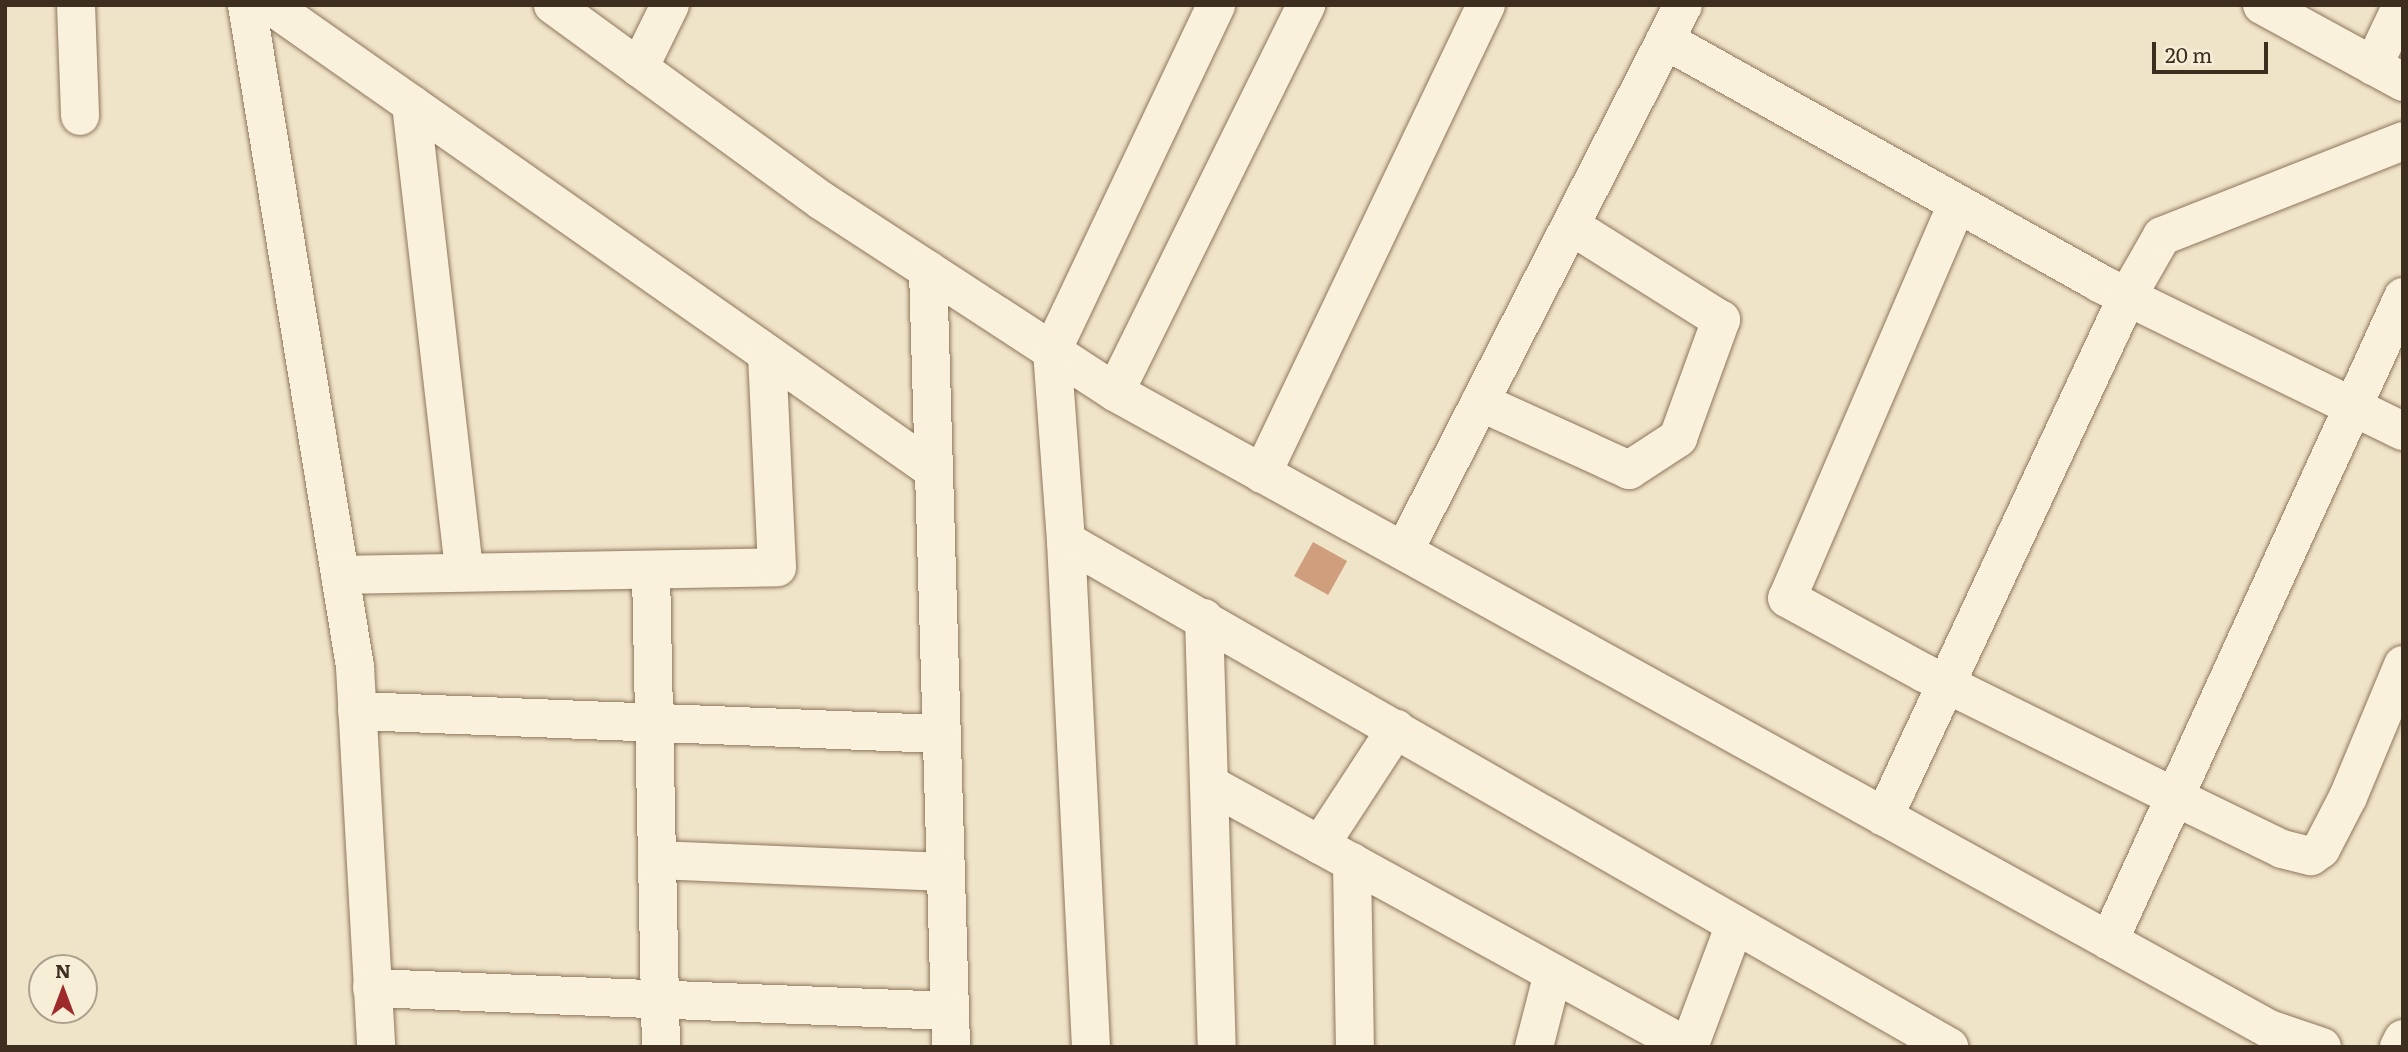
<!DOCTYPE html>
<style>
body{margin:0}
#map{position:relative;width:2408px;height:1052px;overflow:hidden;background:#f0e4c8;font-family:Literata,serif}
div>[style]{position:absolute}
[style*='--x']{left:calc(var(--x)*1px);top:calc(var(--y)*1px);width:calc(var(--w)*1px);rotate:calc(var(--a)*1deg)}
.building>*{inset:0;background:#cf9f7d;transform-origin:0 0}
.roads{filter:drop-shadow(0 0 2px #8d765c) drop-shadow(0 0 2px #8d765c)}
.street>*{height:38px;margin:-19px;padding:0 19px;transform-origin:19px;border-radius:19px;background:#faf1dc}
span{translate:-50% -50%;white-space:nowrap;text-align:center;line-height:1.15;-webkit-text-stroke:6px #f7eed8;paint-order:stroke}
.frame{position:absolute;inset:0;border:7px solid #3d2e20;pointer-events:none}
.north{position:absolute;left:28px;top:954px;width:70px;height:70px;box-sizing:border-box;background:#f7eed8;border:2px solid #ada18e;border-radius:50%;rotate:0deg;font-size:19px;font-weight:700;line-height:28px;text-align:center;color:#3d2e20}
.north::after{content:'';display:block;margin:auto;width:24px;height:32px;background:#9e2a2b;clip-path:polygon(50% 0,100% 100%,50% 72%,0 100%)}
.scale{position:absolute;left:2152px;top:42px;width:116px;height:32px;box-sizing:border-box;border:4px solid #3d2e20;border-top:0;padding-left:9px;font-size:21px;line-height:24px;white-space:nowrap;color:#3d2e20;-webkit-text-stroke:5px #f7eed8;paint-order:stroke}
</style>
<div id="map">
<div class="building">
<div style="left:1313px;top:542px;width:39px;height:39px;rotate:29deg"></div>
</div>
<div class="roads">
<div class="street">
<div style="--x:76;--y:5;--w:111;--a:87.9"></div>
<div style="--x:247;--y:5;--w:671;--a:80.73"></div>
<div style="--x:355;--y:667;--w:381;--a:86.8"></div>
<div style="--x:270;--y:5;--w:810;--a:35.04"></div>
<div style="--x:553;--y:5;--w:333;--a:36.1"></div>
<div style="--x:822;--y:201;--w:350;--a:33.1"></div>
<div style="--x:1115;--y:392;--w:1318;--a:28.9"></div>
<div style="--x:2269;--y:1029;--w:56;--a:18.8"></div>
<div style="--x:2262;--y:5;--w:161;--a:28.6"></div>
<div style="--x:1665;--y:40;--w:497;--a:29.2"></div>
<div style="--x:2099;--y:283;--w:338;--a:26"></div>
<div style="--x:2373;--y:66;--w:68;--a:-64.6"></div>
<div style="--x:639;--y:68;--w:70;--a:-63.8"></div>
<div style="--x:411;--y:104;--w:471;--a:83.5"></div>
<div style="--x:1957;--y:204;--w:429;--a:113.3"></div>
<div style="--x:1787;--y:598;--w:156;--a:28.7"></div>
<div style="--x:1924;--y:673;--w:280;--a:26.3"></div>
<div style="--x:2175;--y:797;--w:119;--a:25.9"></div>
<div style="--x:2282;--y:849;--w:30;--a:14"></div>
<div style="--x:2311;--y:856;--w:12;--a:-35"></div>
<div style="--x:2321;--y:849;--w:59;--a:-62.6"></div>
<div style="--x:2348;--y:797;--w:143;--a:-67.4"></div>
<div style="--x:928;--y:270;--w:777;--a:88.3"></div>
<div style="--x:1115;--y:392;--w:432;--a:-63.7"></div>
<div style="--x:1480;--y:402;--w:164;--a:24.5"></div>
<div style="--x:1629;--y:470;--w:59;--a:-33.1"></div>
<div style="--x:1678;--y:438;--w:126;--a:-70"></div>
<div style="--x:1721;--y:320;--w:177;--a:-147.9"></div>
<div style="--x:1262;--y:474;--w:520;--a:-64.47"></div>
<div style="--x:1066;--y:541;--w:1018;--a:29.81"></div>
<div style="--x:1404;--y:551;--w:613;--a:-62.93"></div>
<div style="--x:651;--y:572;--w:475;--a:88.8"></div>
<div style="--x:340;--y:575;--w:437;--a:-1"></div>
<div style="--x:777;--y:567;--w:213;--a:-92.7"></div>
<div style="--x:1204;--y:618;--w:429;--a:88.3"></div>
<div style="--x:357;--y:711;--w:584;--a:2.26"></div>
<div style="--x:1209;--y:784;--w:546;--a:28.77"></div>
<div style="--x:1884;--y:817;--w:574;--a:-64.95"></div>
<div style="--x:2127;--y:297;--w:70;--a:-60.2"></div>
<div style="--x:2162;--y:236;--w:259;--a:-21.5"></div>
<div style="--x:1320;--y:845;--w:139;--a:-56.8"></div>
<div style="--x:657;--y:860;--w:288;--a:2.4"></div>
<div style="--x:1352;--y:862;--w:185;--a:89.1"></div>
<div style="--x:2109;--y:941;--w:708;--a:-65.46"></div>
<div style="--x:372;--y:988;--w:578;--a:2.28"></div>
<div style="--x:1091;--y:1047;--w:507;--a:-92.83"></div>
<div style="--x:1066;--y:541;--w:191;--a:-94.2"></div>
<div style="--x:1052;--y:351;--w:383;--a:-64.6"></div>
<div style="--x:1534;--y:1047;--w:76;--a:-75.6"></div>
<div style="--x:1689;--y:1047;--w:131;--a:-69.5"></div>
<div style="--x:2399;--y:1047;--w:9;--a:-63"></div>
</div>
</div>
<div class="frame"></div>
<div class="north">N</div>
<div class="scale">20 m</div>
</div>
